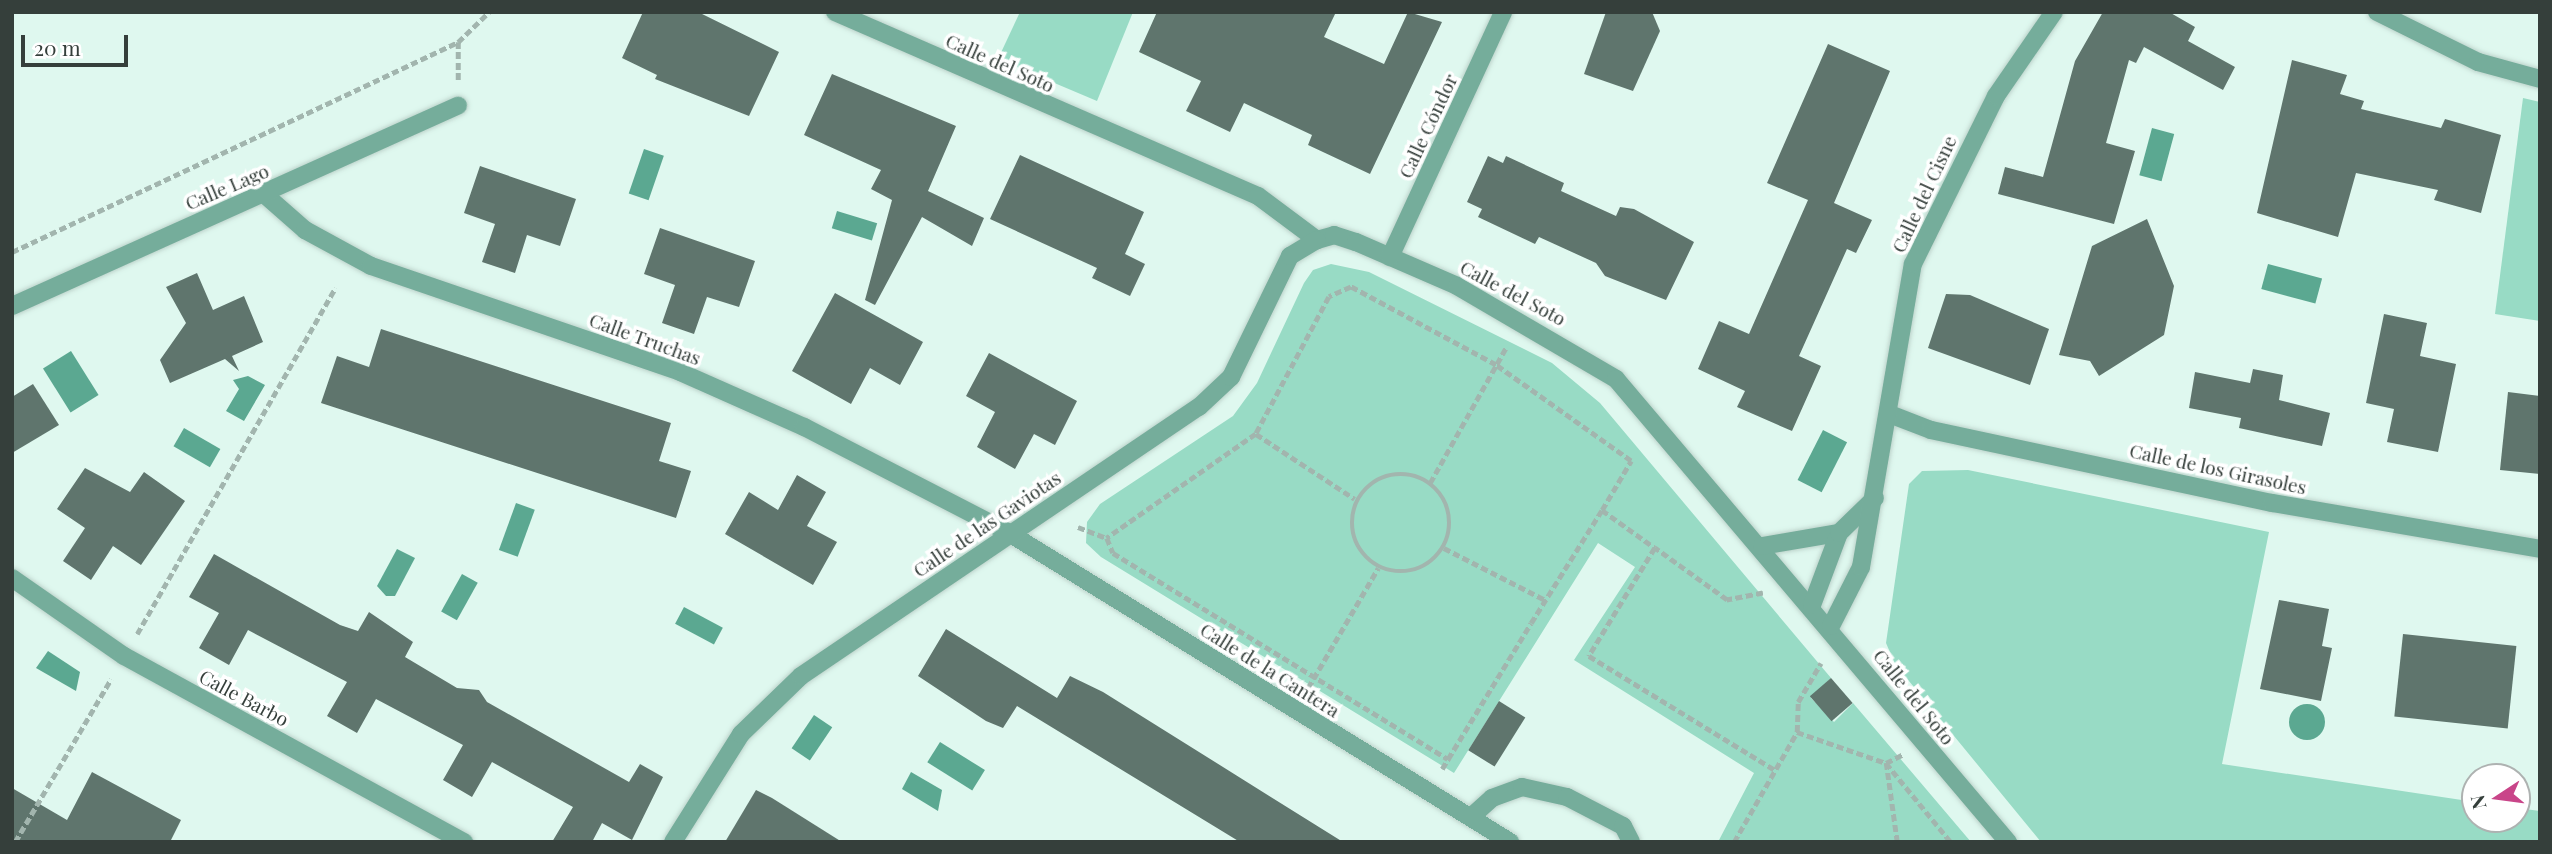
<!DOCTYPE html>
<meta charset="utf-8">
<style>
body{margin:0}
#map{position:relative;width:2552px;height:854px;overflow:hidden;background:#dff8ef;font-family:"Playfair Display",serif}
div>[style]{position:absolute}
[style*='--x']{left:calc(var(--x)*1px);top:calc(var(--y)*1px);width:calc(var(--w)*1px);rotate:calc(var(--a)*1deg)}
.green>*{inset:0;background:#98dbc5}
.water>*{inset:0;background:#5ba891;transform-origin:0 0}
.round{border-radius:50%}
.building>*{inset:0;background:#5f756d;transform-origin:0 0}
.path>*{height:4.5px;margin-top:-2.25px;transform-origin:0;background:repeating-linear-gradient(90deg,#a2b5ae 0 7px,transparent 0 10.5px)}
.path>.ring{margin:-2.25px;padding:0;box-sizing:content-box;background:none;border:4.5px solid #a2b5ae;border-radius:50%}
.roads{filter:drop-shadow(0 0 2px #bdd3cb) drop-shadow(0 0 2px #bdd3cb)}
.service>*{height:18px;margin:-9px;padding:0 9px;transform-origin:9px;border-radius:9px;background:#75ad9b}
.minor>*{height:18px;margin:-9px;padding:0 9px;transform-origin:9px;border-radius:9px;background:#75ad9b}
span{translate:-50% -50%;white-space:nowrap;text-align:center;line-height:1.15;-webkit-text-stroke:7px #fff;paint-order:stroke}
.street-label{font-size:19px;color:#353f3b}
.frame{position:absolute;inset:0;border:14px solid #353f3b;pointer-events:none}
.north{position:absolute;left:2461px;top:763px;width:70px;height:70px;box-sizing:border-box;background:#fff;border:2px solid #aeb2b1;border-radius:50%;rotate:257deg;font-size:19px;font-weight:700;line-height:28px;text-align:center;color:#353f3b}
.north::after{content:'';display:block;margin:auto;width:24px;height:32px;background:#c94589;clip-path:polygon(50% 0,100% 100%,50% 72%,0 100%)}
.scale{position:absolute;left:21px;top:35px;width:107px;height:32px;box-sizing:border-box;border:4px solid #353f3b;border-top:0;padding-left:9px;font-size:21px;line-height:24px;white-space:nowrap;color:#353f3b;-webkit-text-stroke:5px #fff;paint-order:stroke}
</style>
<div id="map">
<div class="green">
<div style="clip-path:polygon(1020px 12px,1133px 12px,1097px 101px,998px 59px)"></div>
<div style="clip-path:polygon(2523px 98px,2540px 102px,2540px 321px,2495px 314px)"></div>
<div style="clip-path:polygon(1331px 264px,1369px 272px,1552px 363px,1600px 403px,1831px 678px,1811px 698px,1834px 722px,1853px 703px,1971px 842px,1718px 842px,1754px 773px,1574px 660px,1635px 567px,1598px 543px,1454px 773px,1101px 557px,1086px 543px,1087px 522px,1100px 504px,1233px 416px,1257px 383px,1304px 283px,1313px 270px)"></div>
<div style="clip-path:polygon(1968px 470px,2269px 532px,2222px 764px,2475px 802px,2475px 819px,2517px 819px,2517px 808px,2540px 811px,2540px 842px,2041px 842px,1895px 664px,1886px 643px,1909px 484px,1922px 471px)"></div>
</div>
<div class="water">
<div style="left:2152px;top:128px;width:23px;height:49px;rotate:15deg"></div>
<div style="left:644px;top:149px;width:21px;height:47px;rotate:19deg"></div>
<div style="left:837px;top:211px;width:42px;height:18px;rotate:17deg"></div>
<div style="left:2268px;top:264px;width:56px;height:26px;rotate:15deg"></div>
<div style="left:71px;top:351px;width:52px;height:33px;rotate:58deg"></div>
<div style="clip-path:polygon(248px 376px,265px 385px,244px 421px,226px 411px,239px 389px,233px 380px)"></div>
<div style="left:184px;top:428px;width:42px;height:21px;rotate:30deg"></div>
<div style="left:1823px;top:430px;width:27px;height:56px;rotate:27deg"></div>
<div style="left:516px;top:503px;width:20px;height:50px;rotate:20deg"></div>
<div style="clip-path:polygon(397px 549px,415px 558px,395px 596px,386px 596px,377px 586px)"></div>
<div style="left:462px;top:574px;width:18px;height:43px;rotate:29deg"></div>
<div style="left:684px;top:607px;width:44px;height:19px;rotate:28deg"></div>
<div style="clip-path:polygon(48px 651px,80px 672px,76px 691px,36px 668px)"></div>
<div class="round" style="left:2289px;top:704px;width:36px;height:36px"></div>
<div style="left:814px;top:715px;width:22px;height:40px;rotate:34deg"></div>
<div style="left:940px;top:742px;width:53px;height:24px;rotate:32deg"></div>
<div style="clip-path:polygon(911px 772px,942px 790px,938px 811px,902px 789px)"></div>
</div>
<div class="building">
<div style="clip-path:polygon(643px 12px,698px 12px,779px 52px,749px 116px,655px 79px,657px 75px,622px 58px)"></div>
<div style="clip-path:polygon(1157px 12px,1336px 12px,1324px 37px,1384px 64px,1408px 12px,1442px 22px,1370px 174px,1308px 145px,1312px 135px,1244px 103px,1230px 132px,1186px 111px,1201px 81px,1139px 52px)"></div>
<div style="clip-path:polygon(1606px 12px,1652px 12px,1660px 31px,1633px 91px,1584px 74px)"></div>
<div style="clip-path:polygon(2103px 12px,2169px 12px,2195px 27px,2188px 41px,2235px 67px,2223px 90px,2144px 47px,2136px 63px,2129px 60px,2106px 143px,2135px 151px,2114px 224px,1998px 194px,2005px 167px,2043px 177px,2075px 61px)"></div>
<div style="clip-path:polygon(1828px 44px,1890px 71px,1834px 203px,1872px 220px,1856px 253px,1847px 249px,1799px 356px,1821px 366px,1792px 431px,1737px 407px,1745px 391px,1698px 369px,1719px 321px,1749px 334px,1808px 200px,1767px 183px)"></div>
<div style="clip-path:polygon(2292px 60px,2347px 75px,2340px 94px,2364px 101px,2361px 109px,2441px 128px,2445px 119px,2501px 135px,2481px 213px,2434px 200px,2438px 190px,2356px 173px,2338px 237px,2257px 213px)"></div>
<div style="clip-path:polygon(832px 74px,956px 126px,928px 191px,984px 218px,972px 246px,922px 217px,875px 305px,865px 300px,892px 200px,871px 189px,881px 170px,804px 135px)"></div>
<div style="clip-path:polygon(1020px 155px,1144px 212px,1125px 254px,1145px 264px,1130px 296px,1092px 278px,1097px 268px,990px 219px)"></div>
<div style="clip-path:polygon(1488px 156px,1503px 163px,1506px 156px,1564px 183px,1561px 191px,1616px 216px,1620px 207px,1634px 209px,1694px 242px,1666px 300px,1605px 276px,1596px 263px,1539px 237px,1535px 244px,1478px 217px,1482px 209px,1467px 202px)"></div>
<div style="clip-path:polygon(480px 166px,576px 199px,560px 246px,527px 235px,515px 273px,482px 262px,495px 224px,464px 213px)"></div>
<div style="clip-path:polygon(2147px 219px,2174px 286px,2164px 335px,2099px 376px,2090px 361px,2059px 355px,2092px 246px)"></div>
<div style="clip-path:polygon(660px 228px,755px 261px,739px 307px,707px 297px,694px 334px,662px 323px,675px 285px,644px 274px)"></div>
<div style="clip-path:polygon(197px 273px,213px 310px,244px 296px,263px 342px,232px 356px,239px 371px,225px 359px,170px 383px,160px 360px,186px 323px,166px 287px)"></div>
<div style="clip-path:polygon(835px 293px,923px 342px,900px 385px,870px 368px,851px 404px,792px 371px)"></div>
<div style="clip-path:polygon(1946px 294px,1970px 295px,2049px 329px,2030px 385px,1928px 348px)"></div>
<div style="clip-path:polygon(2384px 314px,2427px 323px,2420px 356px,2456px 364px,2438px 452px,2387px 442px,2394px 409px,2366px 403px)"></div>
<div style="clip-path:polygon(381px 329px,671px 423px,659px 461px,691px 471px,676px 518px,321px 403px,337px 356px,369px 367px)"></div>
<div style="clip-path:polygon(989px 353px,1077px 401px,1055px 445px,1034px 434px,1015px 469px,977px 447px,995px 412px,966px 396px)"></div>
<div style="clip-path:polygon(2253px 369px,2283px 375px,2279px 400px,2330px 413px,2322px 446px,2239px 428px,2241px 418px,2189px 408px,2195px 372px,2250px 383px)"></div>
<div style="clip-path:polygon(33px 384px,59px 425px,12px 453px,12px 397px)"></div>
<div style="clip-path:polygon(2508px 392px,2540px 396px,2540px 474px,2500px 470px)"></div>
<div style="clip-path:polygon(85px 468px,130px 492px,144px 472px,185px 501px,141px 565px,113px 546px,91px 580px,63px 561px,85px 528px,57px 509px)"></div>
<div style="clip-path:polygon(797px 475px,826px 492px,807px 526px,837px 542px,813px 585px,725px 534px,749px 492px,778px 510px)"></div>
<div style="clip-path:polygon(214px 554px,340px 625px,358px 631px,369px 612px,413px 642px,405px 657px,457px 688px,479px 690px,487px 702px,629px 782px,640px 764px,663px 777px,632px 840px,602px 823px,592px 842px,552px 842px,573px 807px,492px 762px,472px 797px,443px 780px,463px 745px,376px 699px,357px 733px,327px 716px,347px 682px,248px 630px,229px 665px,199px 648px,219px 613px,189px 597px)"></div>
<div style="clip-path:polygon(2279px 600px,2329px 609px,2322px 646px,2332px 648px,2321px 701px,2260px 689px)"></div>
<div style="clip-path:polygon(946px 629px,1057px 698px,1070px 676px,1103px 692px,1343px 842px,1240px 842px,1017px 706px,1003px 728px,986px 721px,918px 676px)"></div>
<div style="left:2403px;top:634px;width:114px;height:83px;rotate:6deg"></div>
<div style="left:1831px;top:678px;width:33px;height:28px;rotate:49deg"></div>
<div style="left:1499px;top:701px;width:31px;height:58px;rotate:32deg"></div>
<div style="clip-path:polygon(92px 772px,181px 820px,170px 842px,12px 842px,12px 788px,67px 820px)"></div>
<div style="clip-path:polygon(756px 790px,772px 798px,842px 842px,725px 842px)"></div>
</div>
<div class="path">
<div style="--x:458;--y:80;--w:38;--a:-90"></div>
<div style="--x:12;--y:252;--w:493;--a:-25.2"></div>
<div style="--x:458;--y:42;--w:43;--a:-44.1"></div>
<div style="--x:1256;--y:434;--w:118;--a:33.3"></div>
<div class="ring" style="left:1352px;top:474px;width:93.5px;height:93.5px"></div>
<div style="--x:1430;--y:483;--w:157;--a:-60.7"></div>
<div style="--x:1602;--y:510;--w:65;--a:35.6"></div>
<div style="--x:1078;--y:527;--w:31;--a:21"></div>
<div style="--x:1444;--y:548;--w:114;--a:27.2"></div>
<div style="--x:1763;--y:593;--w:37;--a:169"></div>
<div style="--x:1727;--y:600;--w:89;--a:-144.2"></div>
<div style="--x:1655;--y:548;--w:127;--a:121.4"></div>
<div style="--x:1589;--y:656;--w:218;--a:31.5"></div>
<div style="--x:137;--y:634;--w:399;--a:-60.2"></div>
<div style="--x:1308;--y:688;--w:139;--a:-59.7"></div>
<div style="--x:1797;--y:732;--w:94;--a:19.2"></div>
<div style="--x:1886;--y:763;--w:102;--a:50.6"></div>
<div style="--x:1442;--y:769;--w:12;--a:-59"></div>
<div style="--x:1448;--y:759;--w:159;--a:-58.6"></div>
<div style="--x:1531;--y:623;--w:133;--a:-57.9"></div>
<div style="--x:1602;--y:510;--w:57;--a:-59.4"></div>
<div style="--x:1631;--y:461;--w:166;--a:-144.6"></div>
<div style="--x:1496;--y:365;--w:165;--a:-151.7"></div>
<div style="--x:1351;--y:287;--w:24;--a:156"></div>
<div style="--x:1329;--y:297;--w:155;--a:118.1"></div>
<div style="--x:1256;--y:434;--w:182;--a:145.1"></div>
<div style="--x:1107;--y:538;--w:16;--a:68"></div>
<div style="--x:1113;--y:553;--w:393;--a:31.6"></div>
<div style="--x:15;--y:842;--w:189;--a:-59.5"></div>
<div style="--x:1734;--y:842;--w:127;--a:-60.2"></div>
<div style="--x:1797;--y:732;--w:30;--a:-88"></div>
<div style="--x:1798;--y:702;--w:45;--a:-59.5"></div>
<div style="--x:1897;--y:842;--w:80;--a:-97.9"></div>
<div style="--x:1886;--y:763;--w:18;--a:-27"></div>
</div>
<div class="roads">
<div class="service">
<div style="--x:1471;--y:817;--w:28;--a:-42"></div>
<div style="--x:1492;--y:798;--w:32;--a:-20"></div>
<div style="--x:1522;--y:787;--w:46;--a:12.5"></div>
<div style="--x:1567;--y:797;--w:63;--a:27.4"></div>
<div style="--x:1623;--y:826;--w:18;--a:63"></div>
</div>
<div class="minor">
<div style="--x:835;--y:12;--w:461;--a:23.5"></div>
<div style="--x:1258;--y:196;--w:74;--a:36.7"></div>
<div style="--x:1317;--y:240;--w:18;--a:-16"></div>
<div style="--x:1334;--y:235;--w:23;--a:18"></div>
<div style="--x:1356;--y:242;--w:110;--a:23.5"></div>
<div style="--x:1457;--y:286;--w:184;--a:30.3"></div>
<div style="--x:1616;--y:379;--w:607;--a:49.75"></div>
<div style="--x:2377;--y:12;--w:113;--a:26.3"></div>
<div style="--x:2478;--y:62;--w:64;--a:15.3"></div>
<div style="--x:264;--y:194;--w:55;--a:41.3"></div>
<div style="--x:305;--y:230;--w:75;--a:28.6"></div>
<div style="--x:371;--y:266;--w:327;--a:18.9"></div>
<div style="--x:680;--y:372;--w:136;--a:23.9"></div>
<div style="--x:804;--y:427;--w:231;--a:27.3"></div>
<div style="--x:1009;--y:533;--w:589;--a:31.66"></div>
<div style="--x:1390;--y:257;--w:270;--a:-65.2"></div>
<div style="--x:12;--y:306;--w:489;--a:-24.2"></div>
<div style="--x:1892;--y:415;--w:42;--a:21"></div>
<div style="--x:1931;--y:430;--w:349;--a:12.1"></div>
<div style="--x:2272;--y:503;--w:272;--a:9.7"></div>
<div style="--x:1762;--y:546;--w:78;--a:-9.6"></div>
<div style="--x:12;--y:578;--w:136;--a:34.9"></div>
<div style="--x:124;--y:656;--w:388;--a:28.7"></div>
<div style="--x:1812;--y:605;--w:77;--a:-69.4"></div>
<div style="--x:1839;--y:533;--w:50;--a:-44.2"></div>
<div style="--x:1831;--y:626;--w:66;--a:-63"></div>
<div style="--x:1861;--y:567;--w:307;--a:-80.3"></div>
<div style="--x:1913;--y:264;--w:187;--a:-63.7"></div>
<div style="--x:1996;--y:96;--w:102;--a:-55.4"></div>
<div style="--x:673;--y:842;--w:128;--a:-57.8"></div>
<div style="--x:741;--y:734;--w:83;--a:-44"></div>
<div style="--x:801;--y:676;--w:480;--a:-34.1"></div>
<div style="--x:1199;--y:407;--w:44;--a:-43.2"></div>
<div style="--x:1231;--y:377;--w:135;--a:-64"></div>
<div style="--x:1290;--y:256;--w:31;--a:-31"></div>
</div>
</div>
<div class="street-label">
<span style="left:1000px;top:63px;rotate:24deg">Calle del Soto</span>
<span style="left:1428px;top:126px;rotate:-65deg">Calle Cóndor</span>
<span style="left:227px;top:187px;rotate:-23deg">Calle Lago</span>
<span style="left:1924px;top:194px;rotate:-65deg">Calle del Cisne</span>
<span style="left:1513px;top:293px;rotate:28deg">Calle del Soto</span>
<span style="left:645px;top:339px;rotate:20deg">Calle Truchas</span>
<span style="left:2218px;top:469px;rotate:12deg">Calle de los Girasoles</span>
<span style="left:987px;top:524px;rotate:-34deg">Calle de las Gaviotas</span>
<span style="left:1270px;top:670px;rotate:32deg">Calle de la Cantera</span>
<span style="left:1914px;top:697px;rotate:51deg">Calle del Soto</span>
<span style="left:244px;top:698px;rotate:28deg">Calle Barbo</span>
</div>
<div class="frame"></div>
<div class="north">N</div>
<div class="scale">20 m</div>
</div>
